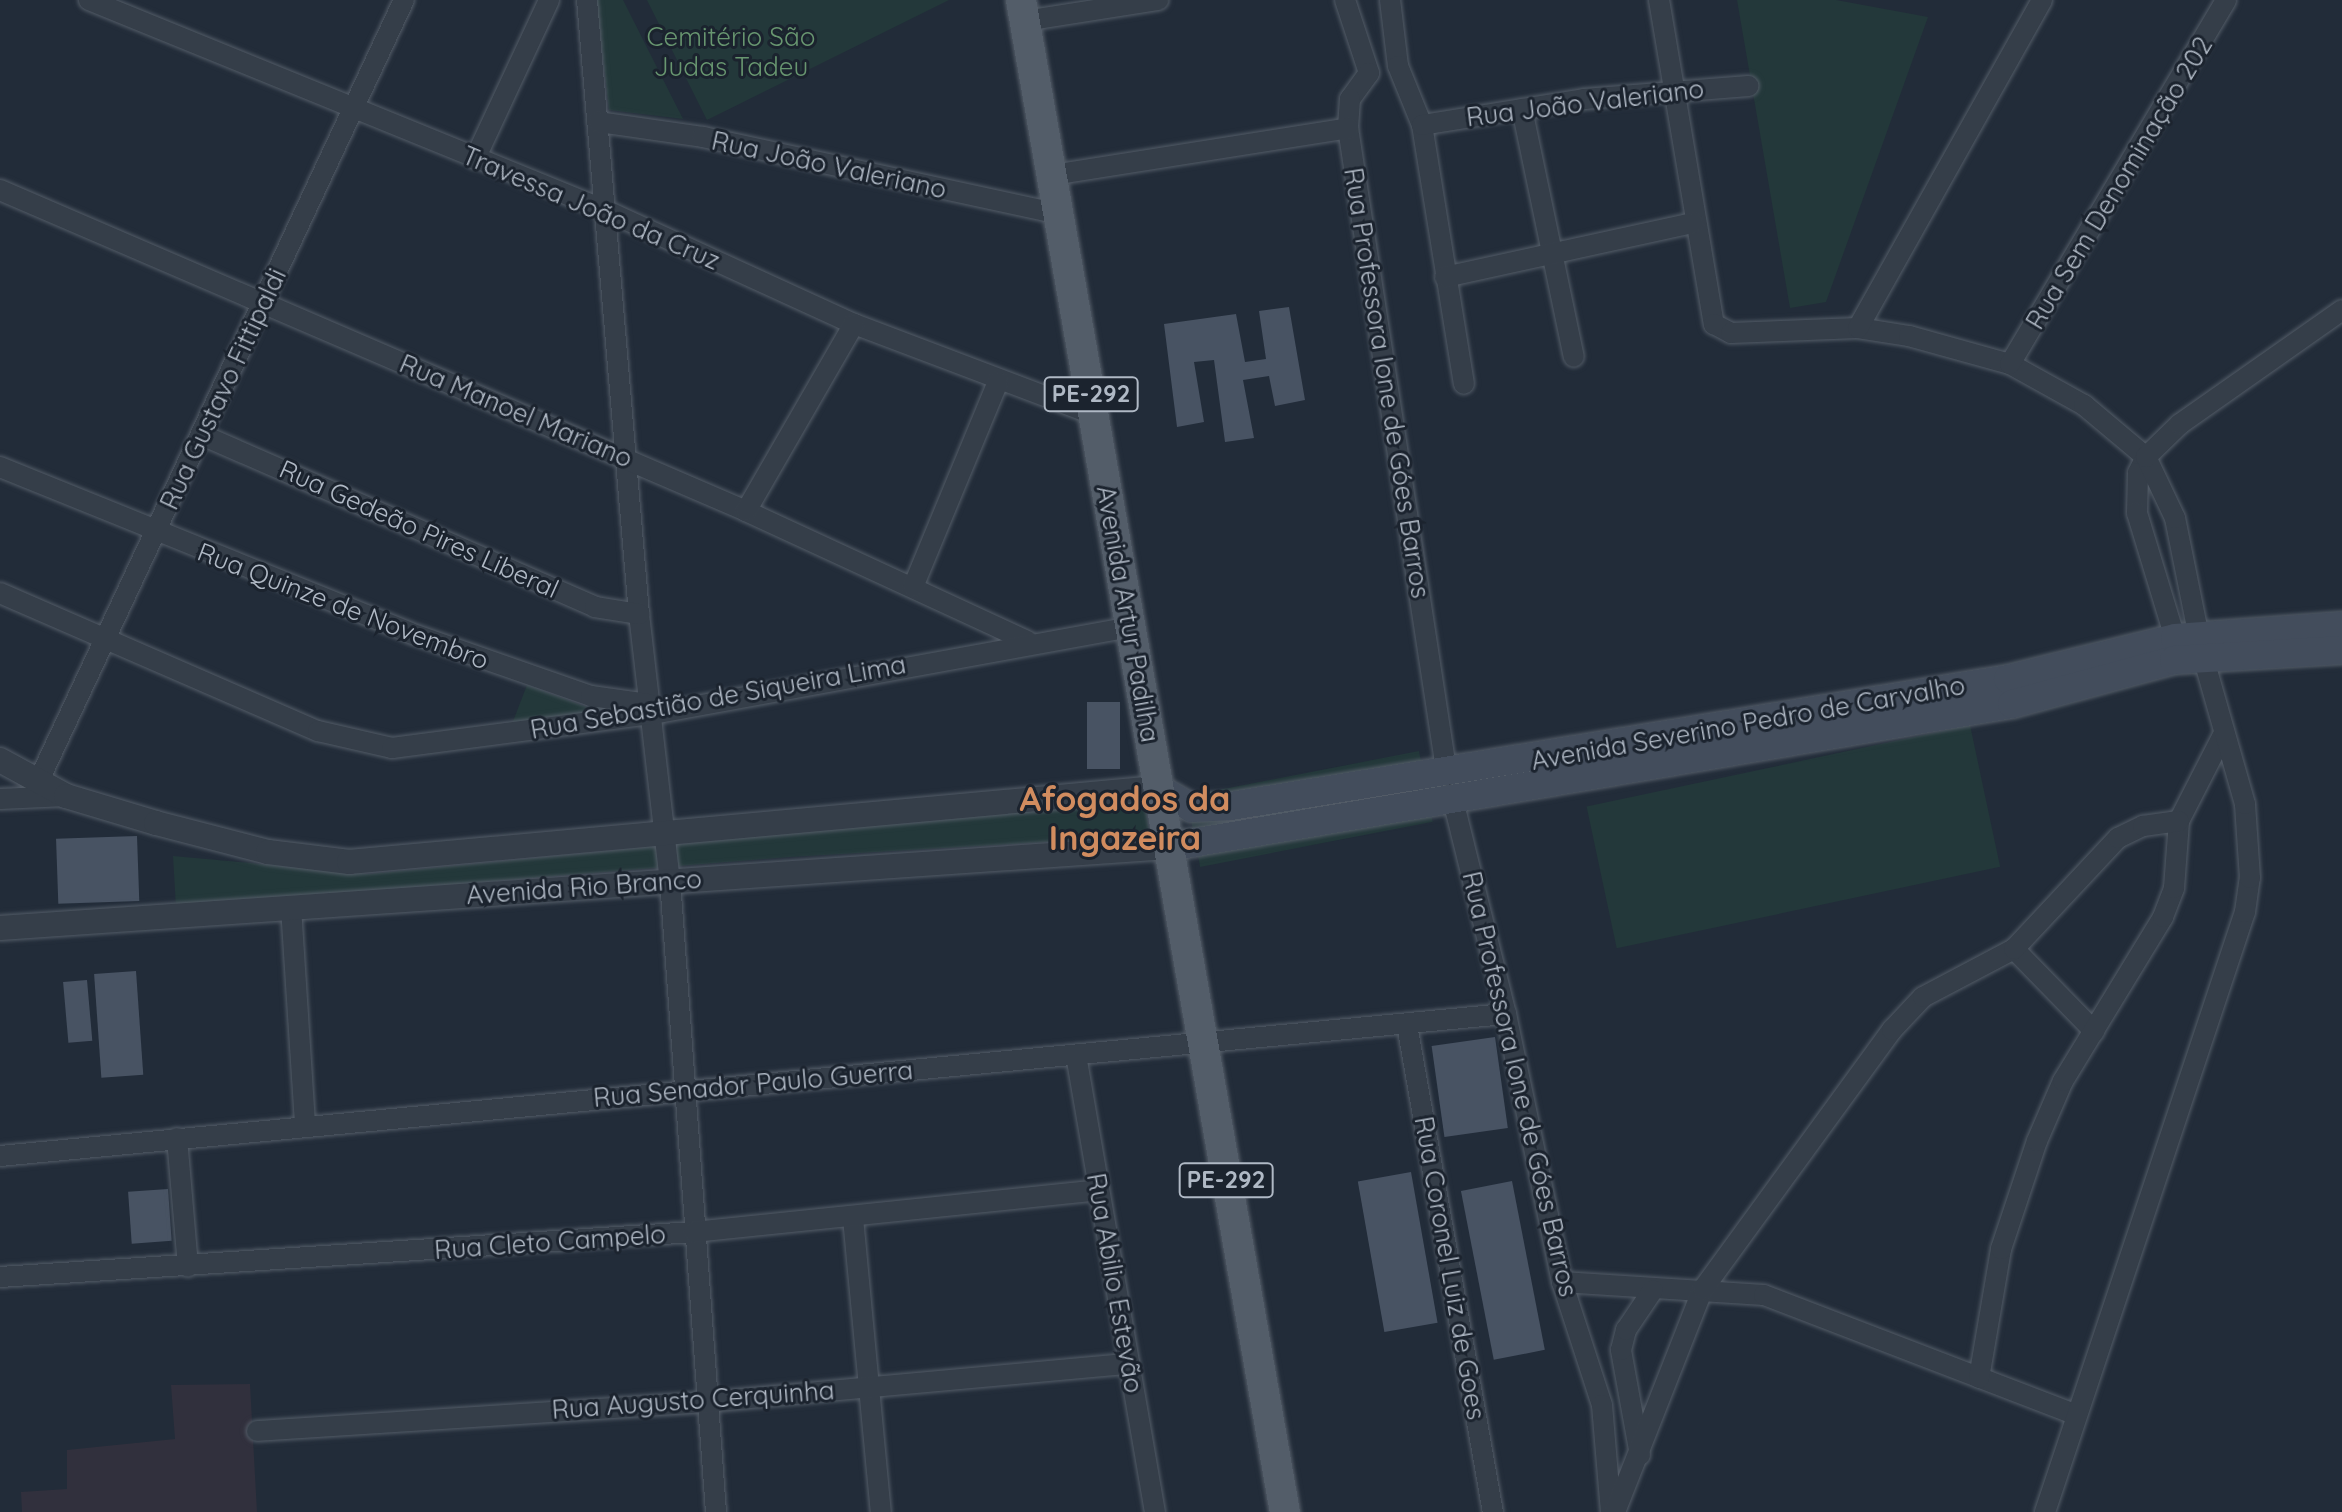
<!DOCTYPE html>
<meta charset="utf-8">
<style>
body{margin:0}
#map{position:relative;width:2342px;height:1512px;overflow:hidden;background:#222c39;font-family:Quicksand,sans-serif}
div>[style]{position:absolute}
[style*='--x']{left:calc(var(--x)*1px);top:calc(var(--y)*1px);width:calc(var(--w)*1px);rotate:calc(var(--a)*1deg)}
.medical>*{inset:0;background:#31303d}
.green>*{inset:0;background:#23383a;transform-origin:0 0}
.building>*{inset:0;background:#485363;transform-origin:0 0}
.roads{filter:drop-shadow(0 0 2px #535c67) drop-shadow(0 0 2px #535c67)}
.minor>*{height:20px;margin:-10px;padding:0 10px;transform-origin:10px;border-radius:10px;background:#353e49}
.tertiary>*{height:24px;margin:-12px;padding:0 12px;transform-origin:12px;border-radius:12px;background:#353e49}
.secondary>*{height:28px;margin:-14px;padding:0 14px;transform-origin:14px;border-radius:14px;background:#434d5c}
.primary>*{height:30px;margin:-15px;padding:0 15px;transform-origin:15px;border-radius:15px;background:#535d69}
span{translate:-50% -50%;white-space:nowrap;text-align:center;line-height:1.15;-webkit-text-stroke:6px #1b232e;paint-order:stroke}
.shield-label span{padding:2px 6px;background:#1b232e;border:2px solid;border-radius:6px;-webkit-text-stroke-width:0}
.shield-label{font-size:24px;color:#b0b9c5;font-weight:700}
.park-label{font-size:26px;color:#689670}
.street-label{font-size:26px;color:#b0b9c5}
.district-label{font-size:34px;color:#d18c5f;font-weight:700}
</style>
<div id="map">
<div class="medical">
<div style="clip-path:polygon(250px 1384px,257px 1512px,22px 1512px,21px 1492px,67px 1489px,67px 1450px,175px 1439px,171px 1385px)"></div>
</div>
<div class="green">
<div style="clip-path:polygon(596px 0,623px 0,683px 119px,609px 110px)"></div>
<div style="clip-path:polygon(647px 0,949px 0,707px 120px)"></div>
<div style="clip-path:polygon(1737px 0,1836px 0,1928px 17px,1826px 302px,1790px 308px)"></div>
<div style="clip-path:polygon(527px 685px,600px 712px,512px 724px)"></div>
<div style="left:1970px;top:725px;width:145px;height:392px;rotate:78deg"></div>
<div style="left:1419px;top:751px;width:72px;height:237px;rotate:79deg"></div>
<div style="clip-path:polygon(1144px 799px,1150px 835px,1133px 837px,790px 857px,176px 907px,173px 856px,369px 874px)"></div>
</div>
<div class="building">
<div style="clip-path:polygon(1289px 307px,1305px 400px,1275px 406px,1269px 376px,1243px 380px,1254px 438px,1225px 442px,1214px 360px,1194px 362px,1204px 422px,1177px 427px,1164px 324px,1236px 314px,1245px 362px,1266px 359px,1259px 311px)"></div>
<div style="left:1087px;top:702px;width:33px;height:67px"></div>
<div style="left:137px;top:836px;width:65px;height:81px;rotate:88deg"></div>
<div style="left:136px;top:971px;width:104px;height:42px;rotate:86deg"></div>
<div style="left:87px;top:980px;width:61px;height:24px;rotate:85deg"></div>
<div style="left:1495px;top:1037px;width:92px;height:64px;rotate:82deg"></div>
<div style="left:1411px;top:1172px;width:153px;height:54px;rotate:80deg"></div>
<div style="left:1512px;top:1181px;width:172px;height:52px;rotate:79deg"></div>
<div style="left:168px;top:1189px;width:52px;height:40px;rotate:86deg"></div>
</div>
<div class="roads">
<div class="minor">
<div style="--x:89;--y:0;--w:559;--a:22.16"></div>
<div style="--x:607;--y:211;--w:272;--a:24.6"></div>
<div style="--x:854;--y:324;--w:258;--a:20.7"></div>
<div style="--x:587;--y:0;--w:616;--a:85.16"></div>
<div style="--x:639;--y:614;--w:268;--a:83.4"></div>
<div style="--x:670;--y:880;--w:634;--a:85.84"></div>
<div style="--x:1345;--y:0;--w:77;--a:71.8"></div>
<div style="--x:1390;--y:0;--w:66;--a:83.1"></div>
<div style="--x:1398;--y:66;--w:64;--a:67.9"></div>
<div style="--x:1422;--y:125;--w:262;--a:80.8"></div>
<div style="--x:1659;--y:0;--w:329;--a:80.4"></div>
<div style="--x:1714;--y:324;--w:19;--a:28"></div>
<div style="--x:1731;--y:333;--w:127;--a:-2.3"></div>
<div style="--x:1858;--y:328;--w:52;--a:8.9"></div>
<div style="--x:1909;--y:336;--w:105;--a:15.5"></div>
<div style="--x:2010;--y:364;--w:85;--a:29"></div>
<div style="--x:2084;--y:405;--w:81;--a:40"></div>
<div style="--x:2146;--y:457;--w:18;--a:117"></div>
<div style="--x:2138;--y:473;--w:40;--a:91.4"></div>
<div style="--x:2137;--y:513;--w:131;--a:73.1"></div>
<div style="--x:1024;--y:21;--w:136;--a:-8.9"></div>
<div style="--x:1369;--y:73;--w:32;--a:126"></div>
<div style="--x:1350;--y:99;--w:29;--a:94"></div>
<div style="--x:1348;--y:128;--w:655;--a:81.3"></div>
<div style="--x:1522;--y:109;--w:253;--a:78.2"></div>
<div style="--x:599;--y:122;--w:105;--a:8.2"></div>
<div style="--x:703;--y:137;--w:363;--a:12.2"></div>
<div style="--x:1422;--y:125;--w:164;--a:-9.1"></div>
<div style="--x:1584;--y:99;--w:165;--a:-4.5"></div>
<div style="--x:475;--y:159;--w:175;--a:-65"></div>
<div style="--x:1052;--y:175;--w:300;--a:-9"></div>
<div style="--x:0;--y:190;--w:812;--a:23.28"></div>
<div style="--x:746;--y:511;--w:310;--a:24.8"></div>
<div style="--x:1445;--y:277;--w:254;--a:-12.3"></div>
<div style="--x:1858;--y:328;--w:376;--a:-60.7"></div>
<div style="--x:2010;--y:364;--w:423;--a:-59.3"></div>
<div style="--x:202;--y:435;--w:429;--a:23.6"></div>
<div style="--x:595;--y:607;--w:45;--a:9"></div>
<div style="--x:0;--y:467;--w:442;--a:22"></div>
<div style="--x:410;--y:633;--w:192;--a:19.2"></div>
<div style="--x:591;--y:696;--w:59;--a:7.9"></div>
<div style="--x:746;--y:511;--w:216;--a:-60"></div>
<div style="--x:913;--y:587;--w:222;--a:-67.5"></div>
<div style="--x:0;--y:593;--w:347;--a:23.5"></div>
<div style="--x:318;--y:731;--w:76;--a:12.9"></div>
<div style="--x:392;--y:748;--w:262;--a:-7.5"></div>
<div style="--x:652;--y:714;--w:485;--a:-10.3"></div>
<div style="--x:40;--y:778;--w:859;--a:-64.93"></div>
<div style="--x:1452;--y:796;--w:225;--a:76.1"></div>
<div style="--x:1506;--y:1014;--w:274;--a:78.2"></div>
<div style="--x:1562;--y:1282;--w:129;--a:72"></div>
<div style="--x:1602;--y:1405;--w:107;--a:85.2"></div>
<div style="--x:0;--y:799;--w:66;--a:-2.6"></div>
<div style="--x:291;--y:907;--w:217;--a:86.3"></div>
<div style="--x:2014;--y:949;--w:115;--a:45.7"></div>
<div style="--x:1407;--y:1025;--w:495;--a:80"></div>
<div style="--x:1076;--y:1055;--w:464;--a:80.2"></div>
<div style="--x:177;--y:1138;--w:129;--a:85.1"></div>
<div style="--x:0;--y:1156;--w:1513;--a:-5.39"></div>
<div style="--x:853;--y:1218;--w:295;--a:84.6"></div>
<div style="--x:0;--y:1277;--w:695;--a:-3.71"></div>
<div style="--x:694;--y:1232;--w:406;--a:-5.9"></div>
<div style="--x:1562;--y:1282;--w:202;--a:3.7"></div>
<div style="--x:1764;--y:1295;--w:334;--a:21"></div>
<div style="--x:1979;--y:1378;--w:131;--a:-80.3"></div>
<div style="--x:2001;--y:1249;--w:114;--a:-71.6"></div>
<div style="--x:2037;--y:1141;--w:65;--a:-66.6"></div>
<div style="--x:2063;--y:1081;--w:192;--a:-58.6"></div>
<div style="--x:2163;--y:917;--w:31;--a:-69"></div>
<div style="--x:2174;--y:888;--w:67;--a:-85.7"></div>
<div style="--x:2179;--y:821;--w:99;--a:-62.9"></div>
<div style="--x:257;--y:1431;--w:452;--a:-3.7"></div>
<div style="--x:708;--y:1402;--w:423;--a:-5.2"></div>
<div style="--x:1640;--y:1455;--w:107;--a:-100.3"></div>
<div style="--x:1621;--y:1350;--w:21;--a:-76"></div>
<div style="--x:1626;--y:1330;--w:48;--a:-56"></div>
<div style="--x:1615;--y:1512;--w:240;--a:-68.5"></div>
<div style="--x:1703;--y:1289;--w:321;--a:-53.9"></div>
<div style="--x:1892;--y:1030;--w:45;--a:-46.8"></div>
<div style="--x:1923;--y:997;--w:103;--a:-27.8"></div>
<div style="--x:2014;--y:949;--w:152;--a:-46.9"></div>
<div style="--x:2118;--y:838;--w:28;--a:-26"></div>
<div style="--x:2143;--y:826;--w:36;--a:-8"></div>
<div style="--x:2045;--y:1512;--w:632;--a:-71.57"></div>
<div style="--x:2245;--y:912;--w:34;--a:-82"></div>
<div style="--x:2250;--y:878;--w:74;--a:-93.9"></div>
<div style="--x:2245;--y:804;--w:153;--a:-105.9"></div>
<div style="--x:2203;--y:657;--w:142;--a:-101.4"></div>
<div style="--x:2175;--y:518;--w:68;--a:-115.4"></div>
<div style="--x:2146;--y:457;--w:47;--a:-44.1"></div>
<div style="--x:2180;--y:424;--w:198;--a:-35.1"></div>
</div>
<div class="tertiary">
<div style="--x:0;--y:760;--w:75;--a:28.6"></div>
<div style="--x:66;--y:796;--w:94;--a:16.7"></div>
<div style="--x:156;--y:823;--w:116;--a:14.5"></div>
<div style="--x:268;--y:852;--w:82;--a:7"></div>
<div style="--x:349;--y:862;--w:811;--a:-5.23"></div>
<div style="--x:0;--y:928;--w:1171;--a:-3.97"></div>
</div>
<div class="secondary">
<div style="--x:1157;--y:788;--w:40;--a:29.7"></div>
<div style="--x:1192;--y:808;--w:39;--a:-3"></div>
<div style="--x:1231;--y:806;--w:787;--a:-9.28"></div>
<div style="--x:2008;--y:679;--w:172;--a:-13.8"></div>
<div style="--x:2175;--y:638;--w:167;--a:-4.1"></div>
<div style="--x:1168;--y:847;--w:856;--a:-9.62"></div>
<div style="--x:2012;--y:704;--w:168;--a:-15.2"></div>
<div style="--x:2174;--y:660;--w:168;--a:-3.4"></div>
</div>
<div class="primary">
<div style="--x:1021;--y:0;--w:1535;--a:80.1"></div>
</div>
</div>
<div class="shield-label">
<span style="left:1091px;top:394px">PE-292</span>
<span style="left:1226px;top:1180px">PE-292</span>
</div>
<div class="park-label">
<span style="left:731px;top:52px">Cemitério São<br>Judas Tadeu</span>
</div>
<div class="street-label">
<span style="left:1585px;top:103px;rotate:-7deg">Rua João Valeriano</span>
<span style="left:829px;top:165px;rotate:12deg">Rua João Valeriano</span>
<span style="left:2119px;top:183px;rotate:-59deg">Rua Sem Denominação 202</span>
<span style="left:591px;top:208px;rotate:23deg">Travessa João da Cruz</span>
<span style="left:1387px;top:383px;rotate:81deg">Rua Professora Ione de Góes Barros</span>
<span style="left:223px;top:389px;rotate:-65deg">Rua Gustavo Fittipaldi</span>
<span style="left:516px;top:411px;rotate:23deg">Rua Manoel Mariano</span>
<span style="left:419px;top:529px;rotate:24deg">Rua Gedeão Pires Liberal</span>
<span style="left:343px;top:606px;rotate:21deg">Rua Quinze de Novembro</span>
<span style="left:1128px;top:614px;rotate:80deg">Avenida Artur Padilha</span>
<span style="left:718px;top:697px;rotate:-10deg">Rua Sebastião de Siqueira Lima</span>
<span style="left:1748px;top:723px;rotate:-10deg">Avenida Severino Pedro de Carvalho</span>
<span style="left:584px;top:887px;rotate:-4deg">Avenida Rio Branco</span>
<span style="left:753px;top:1084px;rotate:-5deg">Rua Senador Paulo Guerra</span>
<span style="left:1520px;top:1084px;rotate:77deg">Rua Professora Ione de Góes Barros</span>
<span style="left:550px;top:1242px;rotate:-4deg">Rua Cleto Campelo</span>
<span style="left:1450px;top:1268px;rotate:80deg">Rua Coronel Luiz de Goes</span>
<span style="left:1115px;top:1283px;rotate:80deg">Rua Abilio Estevão</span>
<span style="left:693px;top:1400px;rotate:-4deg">Rua Augusto Cerquinha</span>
</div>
<div class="district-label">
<span style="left:1125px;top:818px">Afogados da<br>Ingazeira</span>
</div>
</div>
